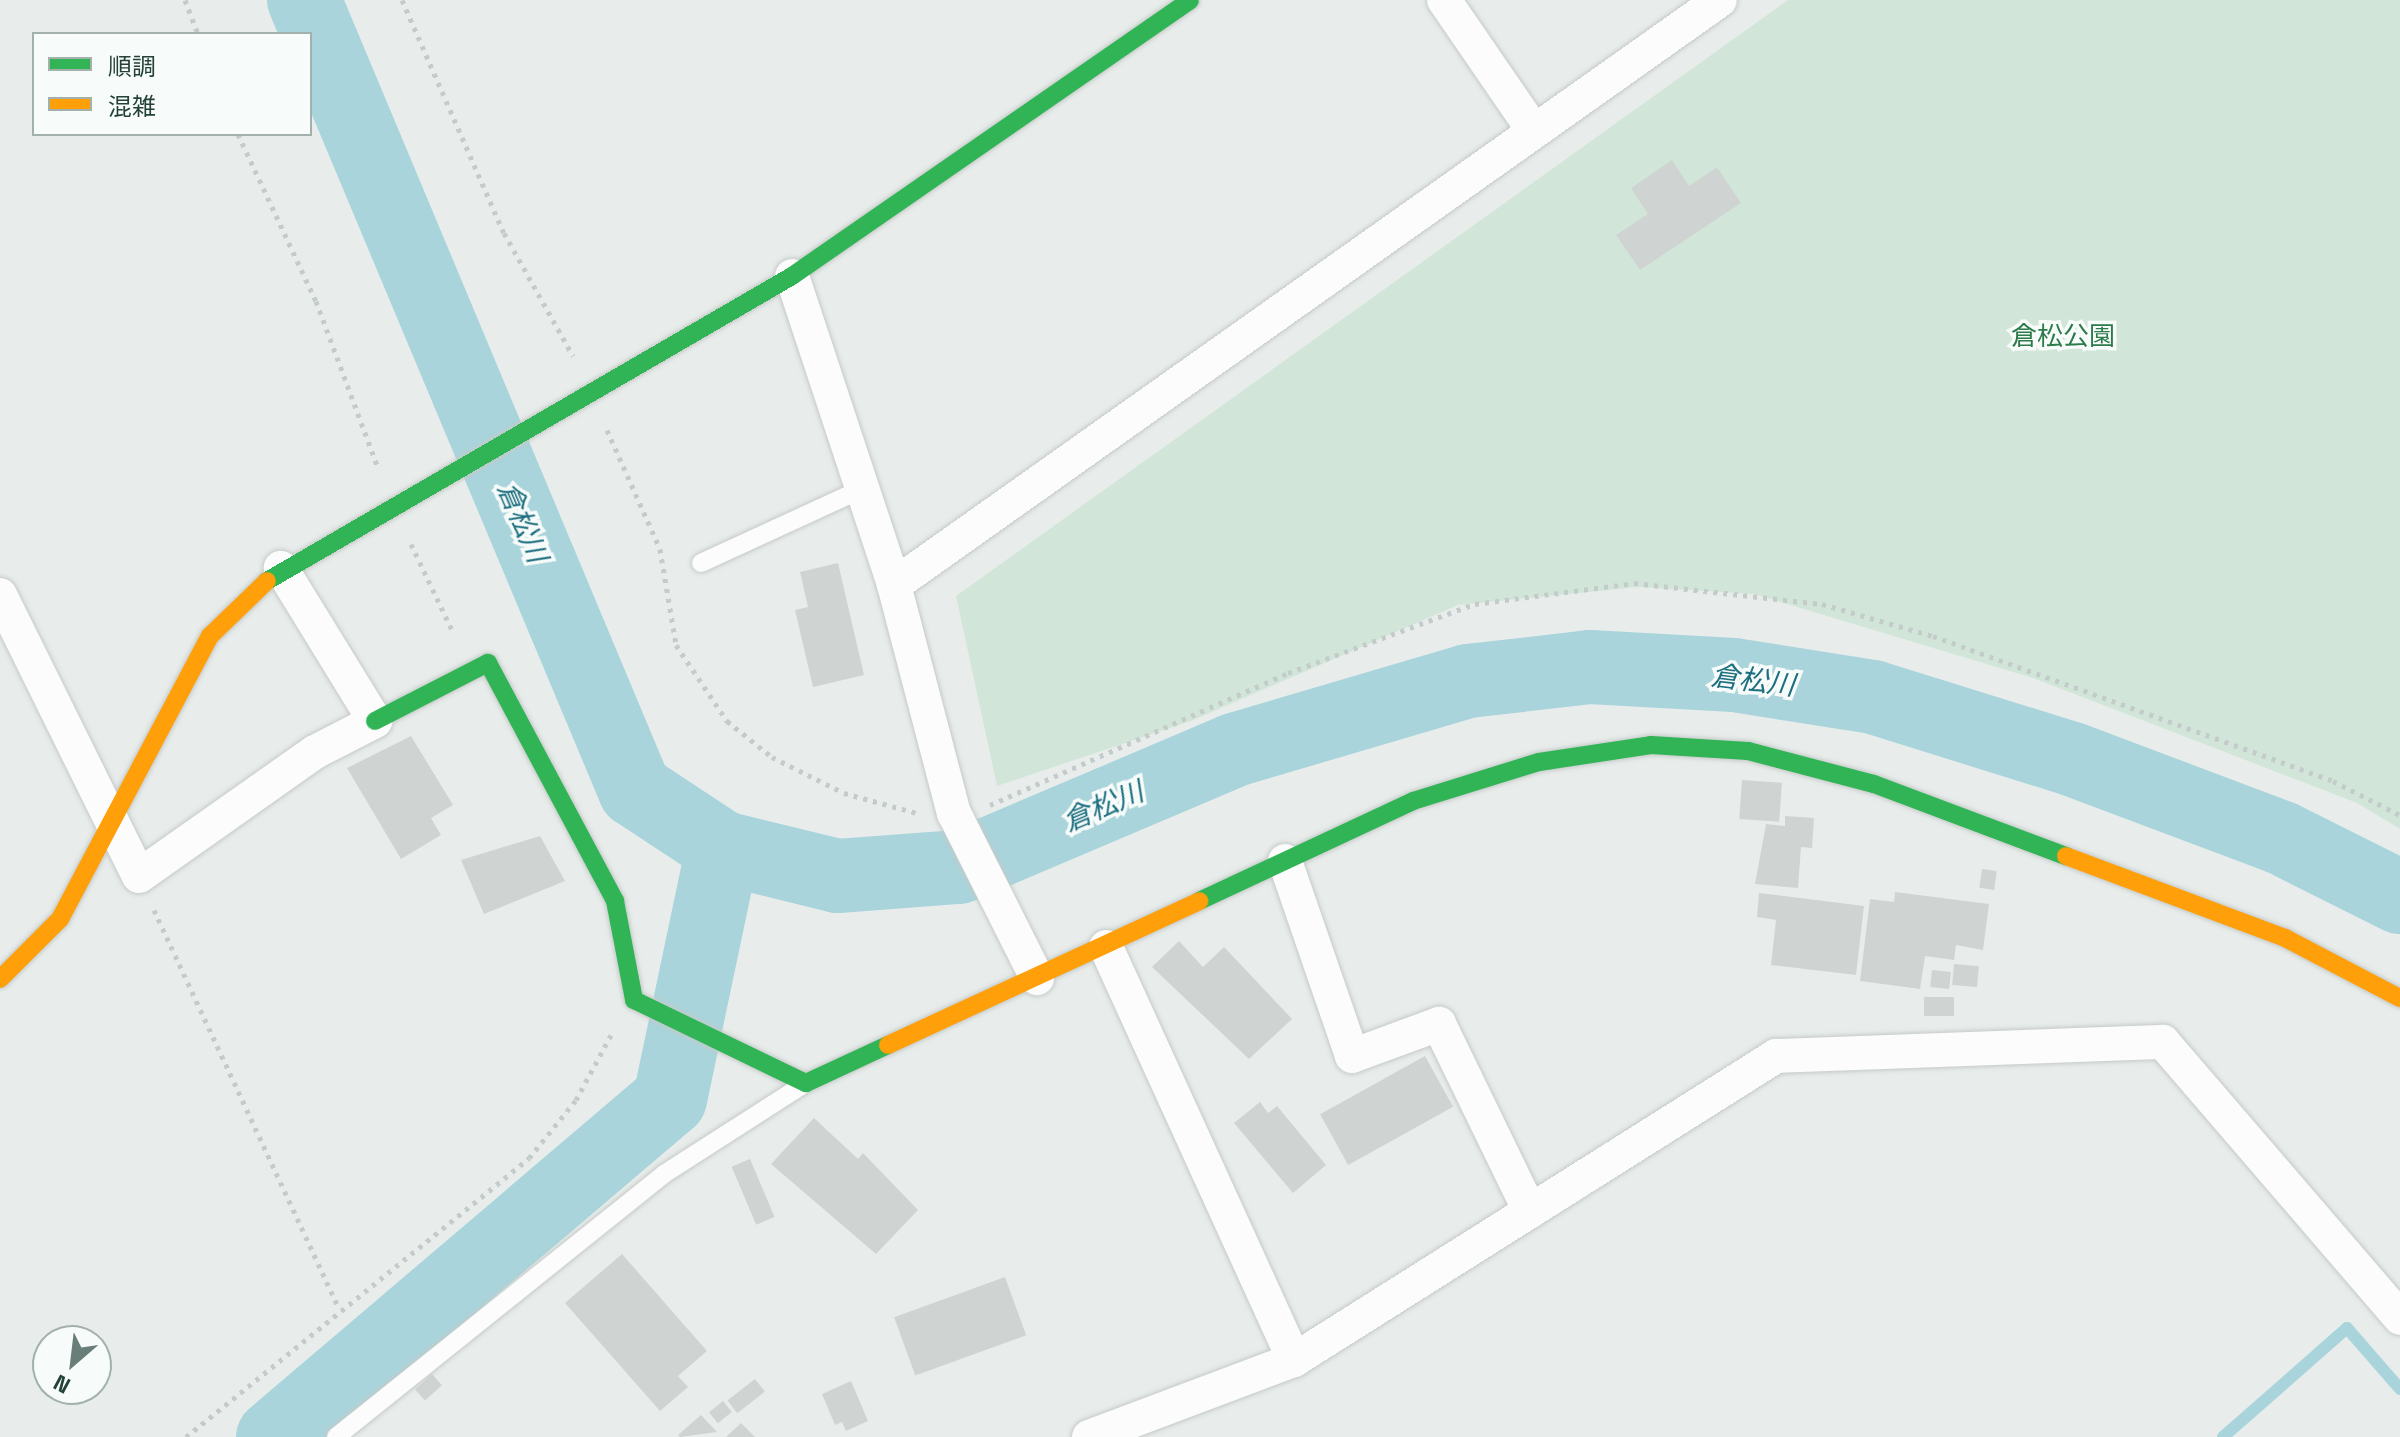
<!DOCTYPE html>
<meta charset="utf-8">
<style>
body{margin:0}
#map{position:relative;width:2400px;height:1437px;overflow:hidden;background:#e8edeb;font-family:"Space Grotesk","Noto Sans JP",sans-serif}
div>[style]{position:absolute}
[style*='--x']{left:calc(var(--x)*1px);top:calc(var(--y)*1px);width:calc(var(--w)*1px);rotate:calc(var(--a)*1deg)}
.green>*{inset:0;background:#d1e6d8}
.stream>*{height:12px;margin:-6px;padding:0 6px;transform-origin:6px;border-radius:6px;background:#a9d4db}
.river>*{height:74px;margin:-37px;padding:0 37px;transform-origin:37px;border-radius:37px;background:#a9d4db}
.building>*{inset:0;background:#cfd4d2;transform-origin:0 0}
.path>*{height:5px;margin-top:-2.5px;transform-origin:0;background:repeating-linear-gradient(90deg,#c3ccca 0 4px,transparent 0 10px)}
.roads{filter:drop-shadow(0 0 2px #c5cac8) drop-shadow(0 0 2px #c5cac8)}
.lane>*{height:18px;margin:-9px;padding:0 9px;transform-origin:9px;border-radius:9px;background:#fcfcfc}
.street>*{height:34px;margin:-17px;padding:0 17px;transform-origin:17px;border-radius:17px;background:#fcfcfc}
.fast>*{height:18px;margin:-9px;padding:0 9px;transform-origin:9px;border-radius:9px;background:#30b455}
.slow>*{height:18px;margin:-9px;padding:0 9px;transform-origin:9px;border-radius:9px;background:#ff9f0a}
span{translate:-50% -50%;white-space:nowrap;text-align:center;line-height:1.15;-webkit-text-stroke:7px #f7fbf9;paint-order:stroke}
.park-label{font-size:26px;color:#2d7a4b}
.water-label{font-size:28px;color:#1c6f80;font-style:italic}
.legend{position:absolute;left:32px;top:32px;width:280px;height:104px;box-sizing:border-box;background:#f7fbf9;border:2px solid #a3b1ad;margin:0;padding:10px 14px;list-style:none;font-size:24px;color:#24423a}
.legend li{display:flex;align-items:center;gap:16px;height:40px}
.legend b{width:40px;border:2px solid #a3b1ad}
.north{position:absolute;left:32px;top:1325px;width:80px;height:80px;box-sizing:border-box;background:#f7fbf9;border:2px solid #a3b1ad;border-radius:50%;rotate:208deg;font-size:22px;font-weight:700;line-height:32px;text-align:center;color:#24423a}
.north::after{content:'';display:block;margin:auto;width:28px;height:36px;background:#697e78;clip-path:polygon(50% 0,100% 100%,50% 72%,0 100%)}
</style>
<div id="map">
<div class="green">
<div style="clip-path:polygon(1788px 0,2400px 0,2400px 829px,2357px 803px,2033px 678px,1754px 594px,1638px 587px,1458px 605px,1191px 721px,997px 786px,956px 596px)"></div>
</div>
<div class="stream">
<div style="--x:2223;--y:1437;--w:165;--a:-41.3"></div>
<div style="--x:2347;--y:1328;--w:81;--a:49"></div>
</div>
<div class="river">
<div style="--x:304;--y:0;--w:857;--a:67.27"></div>
<div style="--x:635;--y:790;--w:105;--a:33.4"></div>
<div style="--x:723;--y:848;--w:118;--a:13.7"></div>
<div style="--x:838;--y:876;--w:121;--a:-4.3"></div>
<div style="--x:959;--y:867;--w:299;--a:-23"></div>
<div style="--x:1234;--y:750;--w:244;--a:-16.4"></div>
<div style="--x:1468;--y:681;--w:123;--a:-6.5"></div>
<div style="--x:1590;--y:667;--w:144;--a:3.2"></div>
<div style="--x:1734;--y:675;--w:141;--a:9"></div>
<div style="--x:1873;--y:697;--w:208;--a:17.3"></div>
<div style="--x:2072;--y:759;--w:224;--a:20.6"></div>
<div style="--x:2282;--y:838;--w:132;--a:26.6"></div>
<div style="--x:273;--y:1437;--w:521;--a:-40.41"></div>
<div style="--x:670;--y:1099;--w:257;--a:-78.1"></div>
</div>
<div class="building">
<div style="clip-path:polygon(1672px 160px,1689px 186px,1717px 167px,1741px 203px,1640px 270px,1616px 235px,1648px 214px,1631px 188px)"></div>
<div style="clip-path:polygon(838px 563px,864px 675px,813px 687px,795px 610px,808px 607px,800px 572px)"></div>
<div style="clip-path:polygon(411px 736px,453px 805px,431px 818px,441px 835px,401px 859px,347px 768px)"></div>
<div style="left:1742px;top:780px;width:40px;height:39px;rotate:4deg"></div>
<div style="clip-path:polygon(1785px 816px,1814px 818px,1812px 848px,1801px 847px,1798px 888px,1755px 884px,1766px 824px,1785px 826px)"></div>
<div style="clip-path:polygon(540px 836px,565px 881px,484px 914px,461px 860px)"></div>
<div style="left:1982px;top:869px;width:15px;height:19px;rotate:8deg"></div>
<div style="clip-path:polygon(1895px 892px,1989px 904px,1983px 950px,1956px 945px,1954px 960px,1925px 956px,1920px 989px,1860px 981px,1870px 899px,1894px 902px)"></div>
<div style="clip-path:polygon(1759px 893px,1864px 906px,1856px 975px,1771px 965px,1776px 920px,1757px 917px)"></div>
<div style="clip-path:polygon(1179px 941px,1203px 967px,1224px 947px,1292px 1019px,1249px 1059px,1152px 967px)"></div>
<div style="left:1954px;top:964px;width:25px;height:21px;rotate:5deg"></div>
<div style="left:1932px;top:970px;width:19px;height:17px;rotate:6deg"></div>
<div style="left:1924px;top:997px;width:30px;height:19px"></div>
<div style="left:1425px;top:1056px;width:58px;height:120px;rotate:61deg"></div>
<div style="clip-path:polygon(1260px 1102px,1268px 1113px,1277px 1106px,1326px 1165px,1293px 1193px,1234px 1123px)"></div>
<div style="clip-path:polygon(814px 1118px,858px 1159px,863px 1153px,918px 1210px,876px 1254px,771px 1164px)"></div>
<div style="left:750px;top:1159px;width:63px;height:20px;rotate:67deg"></div>
<div style="clip-path:polygon(622px 1254px,707px 1351px,678px 1376px,688px 1387px,660px 1411px,565px 1303px)"></div>
<div style="left:1005px;top:1277px;width:62px;height:118px;rotate:70deg"></div>
<div style="left:432px;top:1374px;width:15px;height:23px;rotate:48deg"></div>
<div style="left:755px;top:1379px;width:16px;height:35px;rotate:52deg"></div>
<div style="clip-path:polygon(851px 1381px,868px 1421px,846px 1431px,842px 1422px,835px 1425px,822px 1394px)"></div>
<div style="left:723px;top:1401px;width:14px;height:18px;rotate:51deg"></div>
<div style="clip-path:polygon(701px 1415px,717px 1432px,680px 1437px,678px 1435px)"></div>
<div style="clip-path:polygon(741px 1423px,755px 1437px,726px 1437px)"></div>
</div>
<div class="path">
<div style="--x:185;--y:0;--w:36;--a:69"></div>
<div style="--x:402;--y:0;--w:254;--a:66.4"></div>
<div style="--x:504;--y:233;--w:141;--a:60.7"></div>
<div style="--x:238;--y:134;--w:184;--a:65"></div>
<div style="--x:316;--y:301;--w:175;--a:69.6"></div>
<div style="--x:607;--y:430;--w:130;--a:66"></div>
<div style="--x:660;--y:549;--w:97;--a:80.5"></div>
<div style="--x:676;--y:645;--w:92;--a:56.1"></div>
<div style="--x:727;--y:721;--w:58;--a:38.7"></div>
<div style="--x:772;--y:757;--w:80;--a:26.6"></div>
<div style="--x:844;--y:793;--w:76;--a:15.3"></div>
<div style="--x:411;--y:544;--w:98;--a:64.5"></div>
<div style="--x:990;--y:805;--w:326;--a:-23.9"></div>
<div style="--x:1288;--y:673;--w:199;--a:-20.3"></div>
<div style="--x:1475;--y:604;--w:160;--a:-7.5"></div>
<div style="--x:1634;--y:583;--w:189;--a:6.4"></div>
<div style="--x:1822;--y:604;--w:116;--a:16.1"></div>
<div style="--x:1933;--y:636;--w:425;--a:19.9"></div>
<div style="--x:2333;--y:781;--w:75;--a:26.9"></div>
<div style="--x:154;--y:910;--w:439;--a:65.1"></div>
<div style="--x:186;--y:1437;--w:442;--a:-39.1"></div>
<div style="--x:529;--y:1158;--w:75;--a:-51"></div>
<div style="--x:576;--y:1100;--w:74;--a:-61.7"></div>
</div>
<div class="roads">
<div class="lane">
<div style="--x:701;--y:563;--w:177;--a:-24.7"></div>
<div style="--x:336;--y:1437;--w:420;--a:-38.7"></div>
<div style="--x:664;--y:1174;--w:166;--a:-32.7"></div>
</div>
<div class="street">
<div style="--x:1444;--y:0;--w:159;--a:55.5"></div>
<div style="--x:792;--y:276;--w:325;--a:71.7"></div>
<div style="--x:894;--y:585;--w:236;--a:75.3"></div>
<div style="--x:954;--y:813;--w:185;--a:63.3"></div>
<div style="--x:894;--y:585;--w:1012;--a:-35.31"></div>
<div style="--x:0;--y:595;--w:313;--a:63.7"></div>
<div style="--x:139;--y:876;--w:215;--a:-35.2"></div>
<div style="--x:315;--y:752;--w:68;--a:-27.3"></div>
<div style="--x:375;--y:721;--w:180;--a:-121.6"></div>
<div style="--x:1285;--y:861;--w:206;--a:71"></div>
<div style="--x:1352;--y:1056;--w:93;--a:-20.2"></div>
<div style="--x:1439;--y:1024;--w:208;--a:64.1"></div>
<div style="--x:1106;--y:947;--w:454;--a:65.5"></div>
<div style="--x:1089;--y:1437;--w:219;--a:-20.6"></div>
<div style="--x:1294;--y:1360;--w:570;--a:-32.24"></div>
<div style="--x:1776;--y:1056;--w:387;--a:-2.1"></div>
<div style="--x:2163;--y:1042;--w:364;--a:49.3"></div>
</div>
<div class="fast">
<div style="--x:267;--y:581;--w:607;--a:-30.15"></div>
<div style="--x:792;--y:276;--w:484;--a:-34.7"></div>
<div style="--x:375;--y:721;--w:127;--a:-27.2"></div>
<div style="--x:488;--y:663;--w:270;--a:61.9"></div>
<div style="--x:615;--y:901;--w:101;--a:79.1"></div>
<div style="--x:634;--y:1000;--w:191;--a:25.8"></div>
<div style="--x:806;--y:1083;--w:90;--a:-24.9"></div>
<div style="--x:1199;--y:901;--w:236;--a:-25"></div>
<div style="--x:1413;--y:801;--w:132;--a:-17.2"></div>
<div style="--x:1539;--y:762;--w:113;--a:-8.6"></div>
<div style="--x:1651;--y:745;--w:97;--a:3.5"></div>
<div style="--x:1748;--y:751;--w:130;--a:14.7"></div>
<div style="--x:1874;--y:784;--w:205;--a:20.6"></div>
</div>
<div class="slow">
<div style="--x:2066;--y:856;--w:234;--a:20.5"></div>
<div style="--x:2285;--y:938;--w:130;--a:27.6"></div>
<div style="--x:0;--y:979;--w:85;--a:-45"></div>
<div style="--x:60;--y:919;--w:320;--a:-62.1"></div>
<div style="--x:210;--y:636;--w:79;--a:-44"></div>
<div style="--x:888;--y:1045;--w:343;--a:-24.8"></div>
</div>
</div>
<div class="park-label">
<span style="left:2063px;top:337px">倉松公園</span>
</div>
<div class="water-label">
<span style="left:523px;top:522px;rotate:67deg">倉松川</span>
<span style="left:1753px;top:680px;rotate:7deg">倉松川</span>
<span style="left:1103px;top:806px;rotate:-23deg">倉松川</span>
</div>
<ul class="legend">
<li><b style="height:10px;background:#30b455"></b>順調</li>
<li><b style="height:10px;background:#ff9f0a"></b>混雑</li>
</ul>
<div class="north">N</div>
</div>
